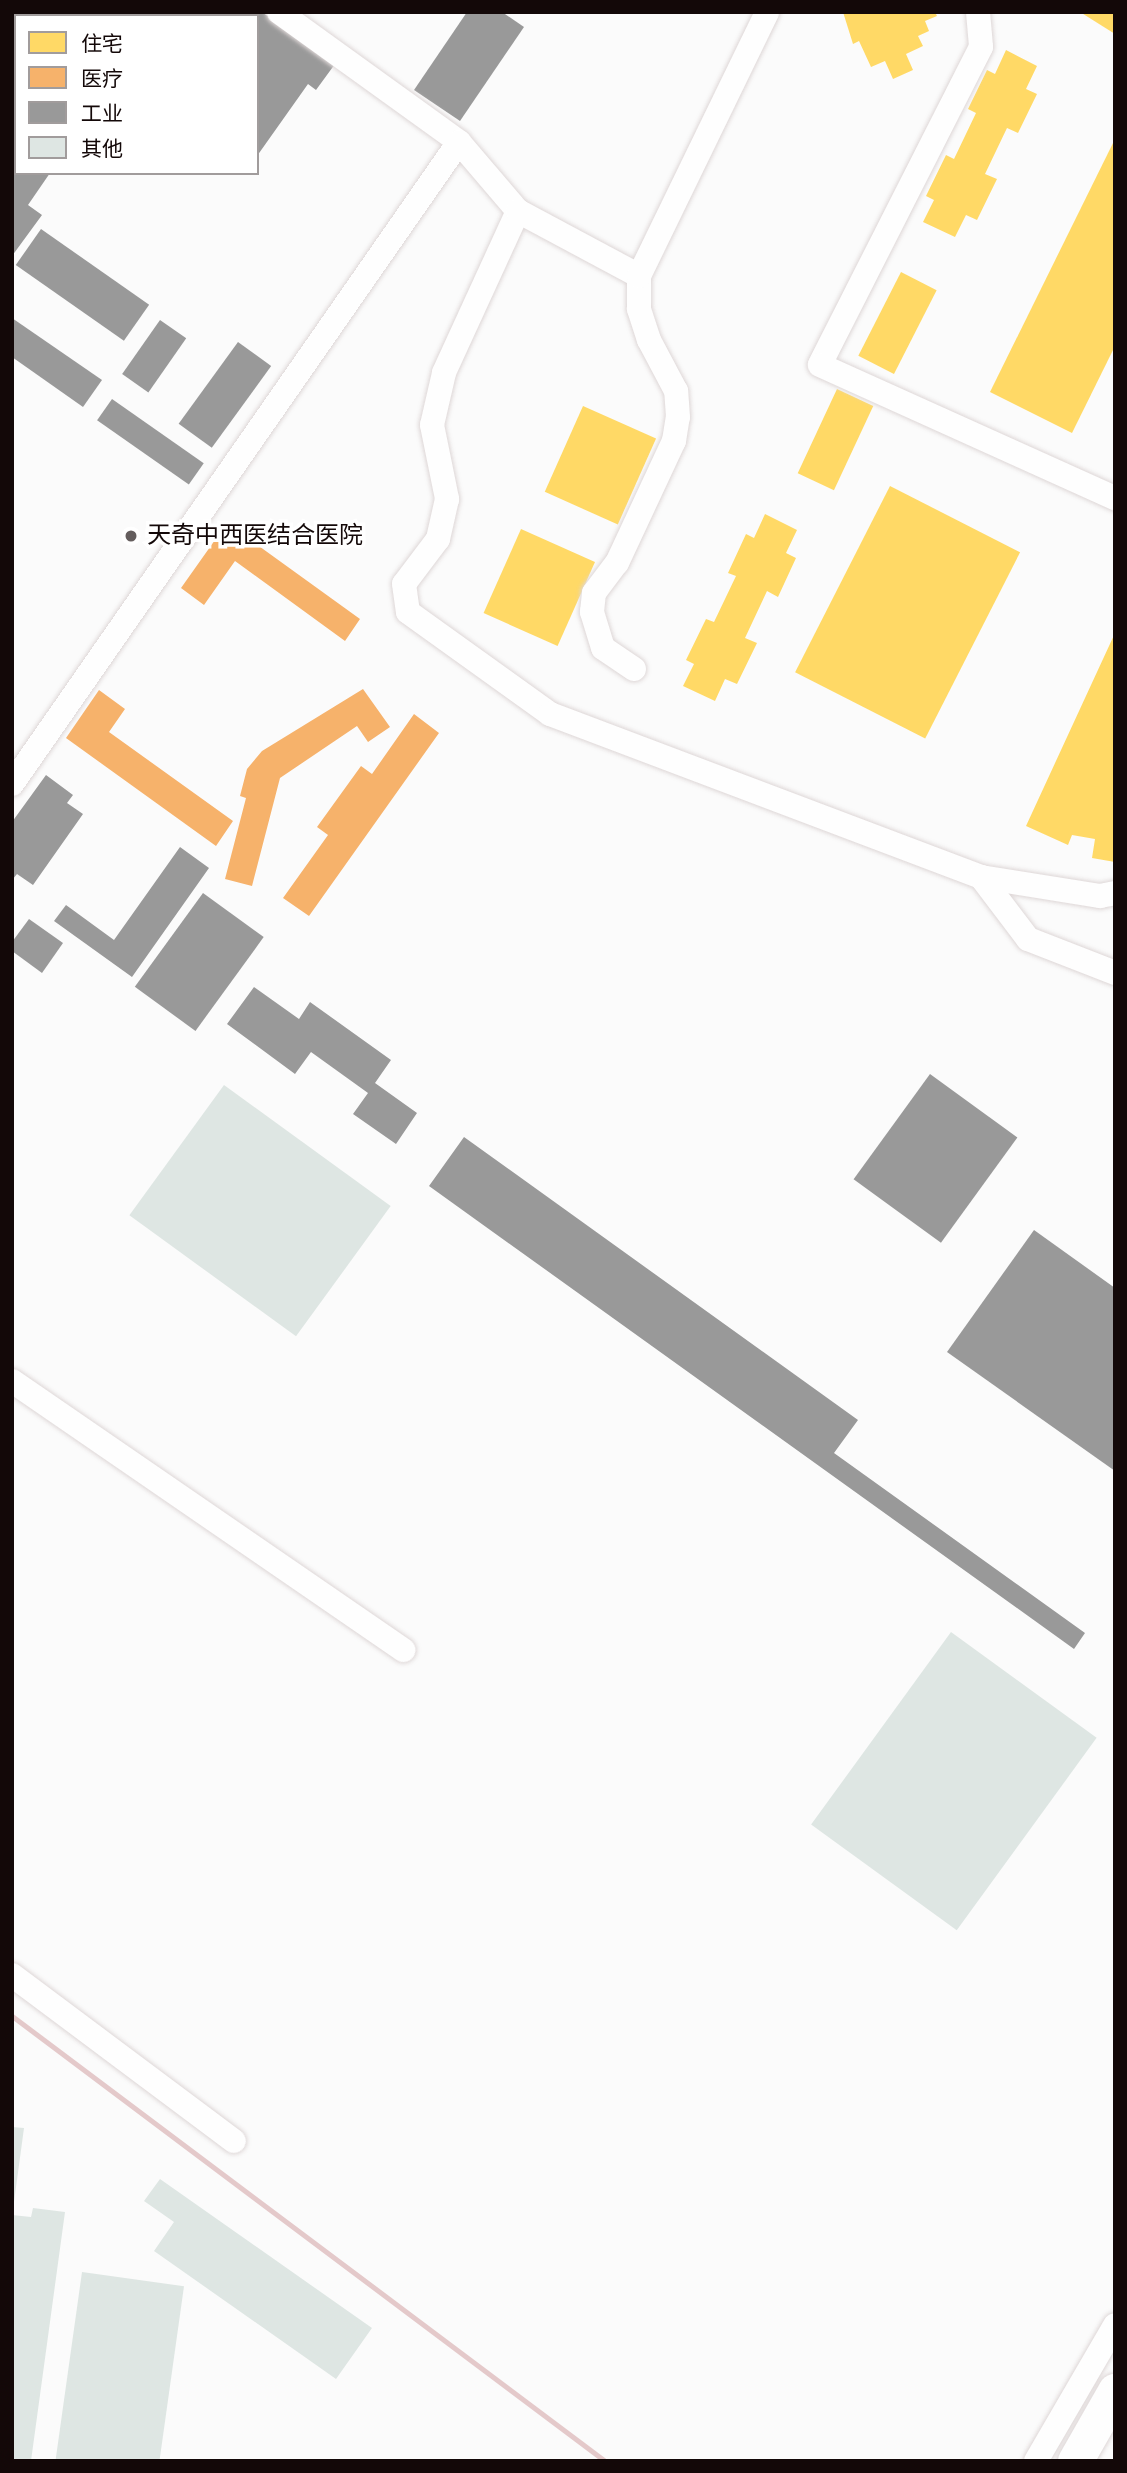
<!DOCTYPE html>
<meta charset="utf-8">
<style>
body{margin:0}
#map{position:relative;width:1127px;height:2473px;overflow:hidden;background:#fbfbfb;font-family:"Nunito Sans","Noto Sans SC",sans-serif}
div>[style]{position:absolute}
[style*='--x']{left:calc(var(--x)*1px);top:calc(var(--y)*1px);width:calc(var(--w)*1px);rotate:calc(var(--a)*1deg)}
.homes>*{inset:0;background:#ffd966;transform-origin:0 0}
.health>*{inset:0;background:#f6b26b}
.industry>*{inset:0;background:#999;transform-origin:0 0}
.stream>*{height:5px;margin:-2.5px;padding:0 2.5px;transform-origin:2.5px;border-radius:2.5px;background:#e4c9ca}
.building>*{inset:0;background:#dee6e3;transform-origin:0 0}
.roads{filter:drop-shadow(0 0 2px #ded7d7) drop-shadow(0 0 2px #ded7d7)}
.minor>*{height:24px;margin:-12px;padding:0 12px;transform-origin:12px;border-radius:12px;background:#fefefe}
.highway>*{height:35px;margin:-17.5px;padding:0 17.5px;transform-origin:17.5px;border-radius:17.5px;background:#fefefe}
.dots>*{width:19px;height:19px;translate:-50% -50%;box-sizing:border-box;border:4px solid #fff;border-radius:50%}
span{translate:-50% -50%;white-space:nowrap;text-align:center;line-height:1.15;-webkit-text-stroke:7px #fff;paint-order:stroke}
.poi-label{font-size:24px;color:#130808}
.left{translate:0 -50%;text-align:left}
.frame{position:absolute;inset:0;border:14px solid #130808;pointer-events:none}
.legend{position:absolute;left:14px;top:14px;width:245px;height:161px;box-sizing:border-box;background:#fff;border:2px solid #a19c9c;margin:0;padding:9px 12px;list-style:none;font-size:21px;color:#130808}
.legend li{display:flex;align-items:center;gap:14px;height:35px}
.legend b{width:35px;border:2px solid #a19c9c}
</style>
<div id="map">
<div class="homes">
<div style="clip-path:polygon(843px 12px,935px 12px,937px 16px,925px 21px,929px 31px,918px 36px,923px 46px,906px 54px,913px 70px,893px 79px,885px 61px,871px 67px,859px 41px,853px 44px)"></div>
<div style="clip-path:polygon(1080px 12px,1115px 12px,1115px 34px)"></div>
<div style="clip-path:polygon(1006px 50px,1037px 66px,1026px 89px,1037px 94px,1018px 133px,1007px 128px,985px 174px,997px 179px,977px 220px,966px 215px,955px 237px,923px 222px,934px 200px,926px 196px,946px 155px,954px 159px,976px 113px,968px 109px,987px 70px,995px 74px)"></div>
<div style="clip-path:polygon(1115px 139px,1115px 346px,1072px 433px,990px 392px)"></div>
<div style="left:901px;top:272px;width:40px;height:94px;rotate:27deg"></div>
<div style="left:837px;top:389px;width:40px;height:93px;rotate:25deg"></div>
<div style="left:583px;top:406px;width:80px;height:94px;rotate:24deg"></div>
<div style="left:890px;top:486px;width:146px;height:209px;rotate:27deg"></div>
<div style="clip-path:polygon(765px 514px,797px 530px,786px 553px,796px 558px,778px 597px,767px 591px,745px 638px,757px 643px,737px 684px,725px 679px,715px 701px,683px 686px,694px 664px,686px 660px,706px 619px,714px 622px,736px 576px,728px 573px,746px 534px,754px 538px)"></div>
<div style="left:521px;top:529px;width:81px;height:92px;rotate:24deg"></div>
<div style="clip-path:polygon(1115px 633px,1115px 862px,1092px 858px,1095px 839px,1072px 835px,1068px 845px,1026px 826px)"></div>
</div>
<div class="health">
<div style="clip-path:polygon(227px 523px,360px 619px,345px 641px,235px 561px,204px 605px,181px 588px)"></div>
<div style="clip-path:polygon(363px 689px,390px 727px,368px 742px,357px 726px,280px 778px,252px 886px,225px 879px,246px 798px,240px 796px,247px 769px,262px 751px)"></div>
<div style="clip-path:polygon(99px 690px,125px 709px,109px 732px,233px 821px,216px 846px,66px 738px)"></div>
<div style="clip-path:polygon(414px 714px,439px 733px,309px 916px,283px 898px,328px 835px,317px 827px,361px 766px,372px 774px)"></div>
</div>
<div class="industry">
<div style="clip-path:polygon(46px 12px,262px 12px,335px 64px,316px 90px,308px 84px,257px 156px,257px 16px)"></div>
<div style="clip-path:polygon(467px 12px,502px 12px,524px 27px,460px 121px,414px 90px)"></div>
<div style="clip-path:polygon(12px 22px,16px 173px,50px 173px,28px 205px,42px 215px,12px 256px)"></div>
<div style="left:41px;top:229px;width:132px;height:44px;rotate:35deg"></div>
<div style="clip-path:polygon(12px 318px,102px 380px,83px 407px,12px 357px)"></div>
<div style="left:160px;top:320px;width:32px;height:66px;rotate:35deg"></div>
<div style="left:238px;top:342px;width:41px;height:101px;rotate:36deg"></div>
<div style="left:112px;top:399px;width:112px;height:26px;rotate:35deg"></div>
<div style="clip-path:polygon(46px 775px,73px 795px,67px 803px,83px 814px,33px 885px,17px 874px,12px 880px,12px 822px)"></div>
<div style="clip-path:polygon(180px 847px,209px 868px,132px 977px,54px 921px,66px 905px,114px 940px)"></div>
<div style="left:203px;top:893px;width:75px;height:116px;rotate:36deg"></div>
<div style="clip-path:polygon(29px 919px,63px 943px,42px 973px,12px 951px,12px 942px)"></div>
<div style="clip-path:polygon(254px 987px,299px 1019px,310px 1002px,391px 1060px,375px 1083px,417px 1113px,396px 1144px,353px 1114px,368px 1093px,311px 1052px,295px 1074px,227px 1024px)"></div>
<div style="left:930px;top:1074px;width:108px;height:130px;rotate:36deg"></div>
<div style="clip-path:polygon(464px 1137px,858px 1420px,834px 1453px,1085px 1633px,1074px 1649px,429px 1186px)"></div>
<div style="clip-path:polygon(1034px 1230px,1115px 1288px,1115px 1471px,947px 1352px)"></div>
</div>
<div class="stream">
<div style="--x:12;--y:2016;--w:741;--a:36.89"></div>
</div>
<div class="building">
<div style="left:224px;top:1085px;width:206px;height:161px;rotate:36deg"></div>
<div style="left:951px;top:1632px;width:180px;height:238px;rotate:36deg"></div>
<div style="clip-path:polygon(12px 2127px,24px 2128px,14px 2202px,12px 2202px)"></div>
<div style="clip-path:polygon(160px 2179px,372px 2328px,336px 2379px,154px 2251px,174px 2222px,144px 2201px)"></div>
<div style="clip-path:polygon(33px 2208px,65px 2212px,31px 2461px,12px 2461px,12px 2215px,31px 2217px)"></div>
<div style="left:82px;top:2272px;width:103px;height:191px;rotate:8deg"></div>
</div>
<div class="roads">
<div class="minor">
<div style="--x:279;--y:12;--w:222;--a:35.8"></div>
<div style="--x:459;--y:142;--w:91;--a:49.5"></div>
<div style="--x:518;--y:211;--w:178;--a:114.6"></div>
<div style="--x:444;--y:373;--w:53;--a:103"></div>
<div style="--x:432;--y:425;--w:76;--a:78.5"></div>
<div style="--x:447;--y:499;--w:41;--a:102.7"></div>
<div style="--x:438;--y:539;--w:56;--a:127.1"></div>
<div style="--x:404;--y:584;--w:28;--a:82"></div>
<div style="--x:408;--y:612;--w:175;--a:35.7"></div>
<div style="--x:550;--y:714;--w:461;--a:20.7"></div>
<div style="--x:981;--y:877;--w:78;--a:52.8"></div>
<div style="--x:1028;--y:939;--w:93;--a:21.3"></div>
<div style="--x:978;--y:12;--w:35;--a:85"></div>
<div style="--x:981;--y:47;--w:356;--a:116.9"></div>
<div style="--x:820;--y:365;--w:324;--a:24.3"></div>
<div style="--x:518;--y:211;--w:137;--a:28.2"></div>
<div style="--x:634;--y:669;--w:37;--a:-146"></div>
<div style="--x:603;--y:648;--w:38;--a:-107"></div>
<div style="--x:592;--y:612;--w:19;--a:-84"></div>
<div style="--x:594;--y:593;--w:38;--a:-53"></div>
<div style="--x:617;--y:563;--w:135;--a:-65"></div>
<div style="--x:674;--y:441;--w:24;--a:-81"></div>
<div style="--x:678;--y:417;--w:26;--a:-94"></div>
<div style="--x:676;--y:391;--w:58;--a:-117.9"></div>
<div style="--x:649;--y:340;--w:33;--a:-108"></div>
<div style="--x:639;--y:309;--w:33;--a:-90"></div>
<div style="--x:639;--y:276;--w:293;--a:-64.1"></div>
<div style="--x:12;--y:784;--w:782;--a:-55.15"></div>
<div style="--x:981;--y:877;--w:121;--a:9.1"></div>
<div style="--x:1100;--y:896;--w:15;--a:-11"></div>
<div style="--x:12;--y:1381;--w:475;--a:34.5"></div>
<div style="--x:12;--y:1975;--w:277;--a:36.8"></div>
<div style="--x:1036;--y:2461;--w:157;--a:-59.8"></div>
</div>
<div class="highway">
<div style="--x:1075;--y:2461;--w:81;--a:-60.3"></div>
</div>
</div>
<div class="dots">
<div style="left:131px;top:536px;background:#645d5d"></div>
</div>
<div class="poi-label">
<span class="left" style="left:147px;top:536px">天奇中西医结合医院</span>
</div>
<div class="frame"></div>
<ul class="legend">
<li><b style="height:19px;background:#ffd966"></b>住宅</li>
<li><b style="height:19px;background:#f6b26b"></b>医疗</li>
<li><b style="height:19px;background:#999"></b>工业</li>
<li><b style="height:19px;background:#dee6e3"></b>其他</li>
</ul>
</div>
